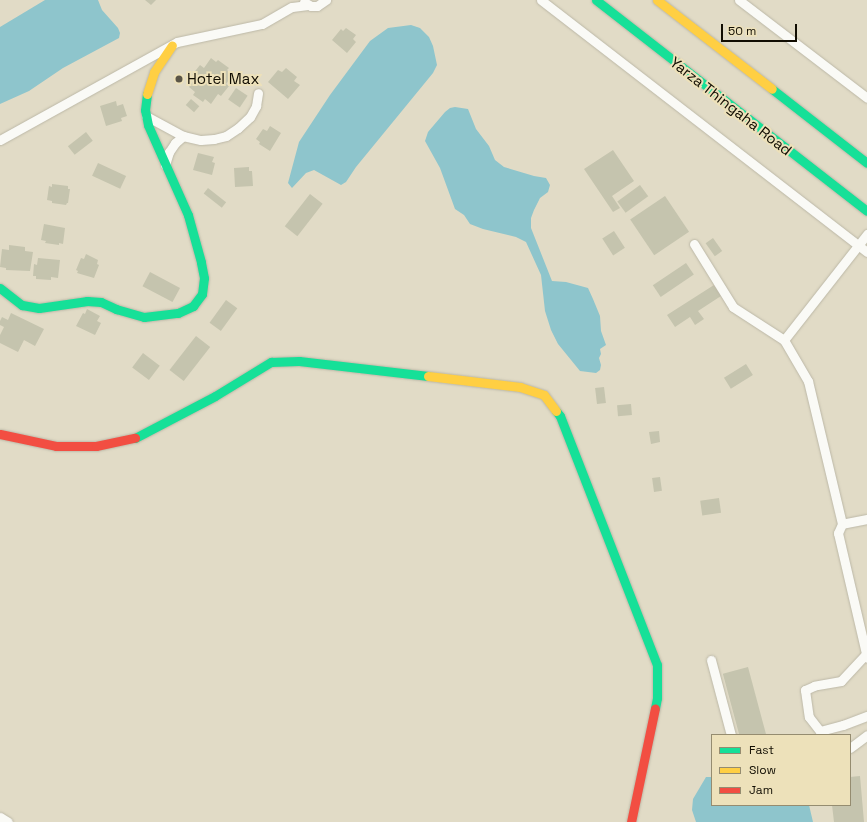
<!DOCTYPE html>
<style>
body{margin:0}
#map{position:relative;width:867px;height:822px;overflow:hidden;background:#e1dbc6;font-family:"Space Grotesk",sans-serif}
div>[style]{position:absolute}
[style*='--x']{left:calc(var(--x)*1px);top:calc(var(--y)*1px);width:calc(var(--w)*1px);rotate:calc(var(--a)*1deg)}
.water>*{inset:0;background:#8ec5cc}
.building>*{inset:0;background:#c5c4ae;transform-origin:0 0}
.roads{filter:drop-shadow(0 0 1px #bcb8a7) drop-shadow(0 0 1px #bcb8a7)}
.street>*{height:9px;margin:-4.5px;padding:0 4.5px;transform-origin:4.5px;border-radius:4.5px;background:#fafaf6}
.fast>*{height:9px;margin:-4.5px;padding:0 4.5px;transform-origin:4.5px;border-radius:4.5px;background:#16e098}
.slow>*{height:9px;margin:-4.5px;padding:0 4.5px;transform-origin:4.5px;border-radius:4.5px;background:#ffcf43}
.jam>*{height:9px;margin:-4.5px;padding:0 4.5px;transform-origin:4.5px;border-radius:4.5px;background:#f24e42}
.dots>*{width:11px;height:11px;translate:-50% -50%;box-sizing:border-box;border:2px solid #ede1ba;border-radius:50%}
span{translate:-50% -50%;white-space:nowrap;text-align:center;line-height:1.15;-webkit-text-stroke:4px #ede1ba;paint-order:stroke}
.poi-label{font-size:15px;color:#110d02}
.left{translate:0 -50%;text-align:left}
.street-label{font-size:15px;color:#110d02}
.legend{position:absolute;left:711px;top:734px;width:140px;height:72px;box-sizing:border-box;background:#ede1ba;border:1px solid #958c70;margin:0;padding:5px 7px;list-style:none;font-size:12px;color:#110d02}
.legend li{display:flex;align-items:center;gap:8px;height:20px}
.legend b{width:20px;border:1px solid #958c70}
.scale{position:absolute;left:721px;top:24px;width:76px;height:18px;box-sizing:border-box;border:2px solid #110d02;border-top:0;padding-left:5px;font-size:12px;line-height:14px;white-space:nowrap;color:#110d02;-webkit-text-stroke:3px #ede1ba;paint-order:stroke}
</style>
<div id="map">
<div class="water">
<div style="clip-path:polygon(45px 0,98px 0,102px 10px,118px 28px,120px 33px,119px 38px,63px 68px,29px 91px,0 104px,0 27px)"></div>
<div style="clip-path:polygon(411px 25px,420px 28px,429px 37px,433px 46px,437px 65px,433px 73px,356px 167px,346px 182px,341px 185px,314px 170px,306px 173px,292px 188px,288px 183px,299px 142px,330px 95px,370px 41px,388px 28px)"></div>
<div style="clip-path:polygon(455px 107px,468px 109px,476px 129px,489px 146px,495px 160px,504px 167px,534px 176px,546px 178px,550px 185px,548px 192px,540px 198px,534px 210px,531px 218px,531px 228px,552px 281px,566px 282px,588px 288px,593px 299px,600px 316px,601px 331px,606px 345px,600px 349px,601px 354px,599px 358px,601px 365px,600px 370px,596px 373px,580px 371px,558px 344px,551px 330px,545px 311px,541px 275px,526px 242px,516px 237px,483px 229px,470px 224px,464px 215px,455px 209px,440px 168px,425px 141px,428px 132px,445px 112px,450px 108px)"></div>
<div style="clip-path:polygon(706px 777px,712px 777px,712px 805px,809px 805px,813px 822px,696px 822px,692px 810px,693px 799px)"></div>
</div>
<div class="building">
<div style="clip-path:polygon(145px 0,156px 0,151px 5px)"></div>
<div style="clip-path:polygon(346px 28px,356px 35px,353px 39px,356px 42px,347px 53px,332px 40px,341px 29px,343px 31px)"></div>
<div style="clip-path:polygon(211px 58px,216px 62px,218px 60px,229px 68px,227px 70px,233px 75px,226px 84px,229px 86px,221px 96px,218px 94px,211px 104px,205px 99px,203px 102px,193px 95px,195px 92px,189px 87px,196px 77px,192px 75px,200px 65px,204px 68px)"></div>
<div style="clip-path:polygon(286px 68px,297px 77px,294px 81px,300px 85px,288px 99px,268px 82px,278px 70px,282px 72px)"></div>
<div style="left:236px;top:88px;width:14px;height:14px;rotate:34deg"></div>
<div style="left:191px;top:99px;width:11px;height:8px;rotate:41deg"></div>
<div style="clip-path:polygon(116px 101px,117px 106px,123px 104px,127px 116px,121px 118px,122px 121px,106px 126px,100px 106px)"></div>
<div style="clip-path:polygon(270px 126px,281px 133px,270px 151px,259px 144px,260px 142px,256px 139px,263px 129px,267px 131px)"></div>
<div style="left:86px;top:132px;width:11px;height:23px;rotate:52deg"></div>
<div style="clip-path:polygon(613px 150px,634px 181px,612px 196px,620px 208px,613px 212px,584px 169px)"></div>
<div style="clip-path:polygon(198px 153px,214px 157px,212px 162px,215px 163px,212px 175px,193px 170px)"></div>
<div style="left:98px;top:163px;width:31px;height:14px;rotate:25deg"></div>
<div style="clip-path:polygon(249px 167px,249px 171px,252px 171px,253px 186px,235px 187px,234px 168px)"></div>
<div style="clip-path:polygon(52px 184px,68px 186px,68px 189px,70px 189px,68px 203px,67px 203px,66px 205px,52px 203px,52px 201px,47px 200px,49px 186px,52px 187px)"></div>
<div style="left:640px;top:185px;width:14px;height:28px;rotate:54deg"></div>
<div style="left:208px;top:188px;width:23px;height:7px;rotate:38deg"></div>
<div style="left:310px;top:194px;width:16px;height:41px;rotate:38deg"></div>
<div style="left:665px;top:196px;width:43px;height:42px;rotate:56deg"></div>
<div style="clip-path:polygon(44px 224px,65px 228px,63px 244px,59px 243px,59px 245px,45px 243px,46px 241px,41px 240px)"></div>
<div style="left:614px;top:231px;width:20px;height:14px;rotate:57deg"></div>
<div style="left:713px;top:238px;width:16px;height:9px;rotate:55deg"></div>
<div style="clip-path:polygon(9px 245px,25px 247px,25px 251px,33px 252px,30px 271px,6px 270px,6px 268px,0 267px,2px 249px,9px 250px)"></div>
<div style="clip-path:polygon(86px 254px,98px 260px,97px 264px,99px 265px,94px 278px,77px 273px,78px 271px,76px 270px,81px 258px,84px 259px)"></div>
<div style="clip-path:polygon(38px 258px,60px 260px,58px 278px,51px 277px,51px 280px,36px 279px,36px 276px,33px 276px,34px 264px,37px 265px)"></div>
<div style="left:686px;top:263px;width:14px;height:40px;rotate:56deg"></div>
<div style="left:150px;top:272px;width:34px;height:16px;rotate:28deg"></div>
<div style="clip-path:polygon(714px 285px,721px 296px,698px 311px,704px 319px,695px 325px,690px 317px,675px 327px,667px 315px)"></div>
<div style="left:226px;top:300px;width:14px;height:28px;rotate:36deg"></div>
<div style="clip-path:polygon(87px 309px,100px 316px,97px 321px,101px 323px,95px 335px,76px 326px,83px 313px,85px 314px)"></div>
<div style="clip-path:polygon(11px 313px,44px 329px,35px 346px,24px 340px,18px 352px,0 343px,0 335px,4px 327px,0 325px,0 321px,2px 317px,8px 320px)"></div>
<div style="left:196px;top:336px;width:18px;height:43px;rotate:38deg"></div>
<div style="left:143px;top:353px;width:21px;height:18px;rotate:37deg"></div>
<div style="left:746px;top:364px;width:13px;height:26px;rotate:58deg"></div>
<div style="left:604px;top:387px;width:16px;height:9px;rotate:83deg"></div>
<div style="left:631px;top:404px;width:11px;height:14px;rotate:85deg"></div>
<div style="clip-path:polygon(659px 431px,660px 442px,651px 444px,649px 432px)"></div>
<div style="left:660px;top:477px;width:14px;height:8px;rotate:82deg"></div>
<div style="left:719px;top:498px;width:15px;height:19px;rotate:82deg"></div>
<div style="left:748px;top:667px;width:70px;height:26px;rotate:75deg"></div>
<div style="clip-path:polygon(860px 776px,864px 822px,834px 822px,832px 805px,850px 805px,850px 777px)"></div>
</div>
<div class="roads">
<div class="street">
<div style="--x:541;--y:0;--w:412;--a:37.7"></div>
<div style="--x:739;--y:0;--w:161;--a:37.4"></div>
<div style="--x:304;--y:2;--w:8;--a:30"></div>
<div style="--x:311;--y:6;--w:6;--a:0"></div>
<div style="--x:317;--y:6;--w:11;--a:-34"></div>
<div style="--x:146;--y:116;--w:42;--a:28.4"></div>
<div style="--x:183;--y:136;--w:18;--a:13"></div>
<div style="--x:201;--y:140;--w:13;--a:-4"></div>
<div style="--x:214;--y:139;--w:12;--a:-14"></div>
<div style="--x:226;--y:136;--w:14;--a:-34"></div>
<div style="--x:238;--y:128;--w:16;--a:-43"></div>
<div style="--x:250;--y:117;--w:13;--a:-61"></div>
<div style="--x:256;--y:106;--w:13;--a:-81"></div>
<div style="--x:0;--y:140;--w:202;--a:-29"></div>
<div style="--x:177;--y:42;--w:87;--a:-12"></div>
<div style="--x:262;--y:24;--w:34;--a:-30"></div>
<div style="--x:292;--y:7;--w:16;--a:-7"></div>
<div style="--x:165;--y:165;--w:14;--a:-73"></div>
<div style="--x:169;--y:152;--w:11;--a:-56"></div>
<div style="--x:175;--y:143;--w:11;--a:-41"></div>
<div style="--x:694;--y:244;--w:74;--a:58.2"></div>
<div style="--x:733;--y:307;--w:61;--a:32.9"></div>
<div style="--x:784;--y:340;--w:48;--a:59.7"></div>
<div style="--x:808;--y:381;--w:147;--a:76.6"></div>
<div style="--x:784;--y:340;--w:135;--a:-51.9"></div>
<div style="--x:867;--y:519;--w:25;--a:169"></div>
<div style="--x:842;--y:524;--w:10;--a:114"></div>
<div style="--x:838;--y:533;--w:128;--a:76.9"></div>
<div style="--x:866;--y:654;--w:37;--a:133"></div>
<div style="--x:841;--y:681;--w:27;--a:170"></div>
<div style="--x:814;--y:686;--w:10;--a:156"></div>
<div style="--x:805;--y:690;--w:27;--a:82"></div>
<div style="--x:809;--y:717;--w:18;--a:52"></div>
<div style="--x:820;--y:731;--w:24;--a:-15"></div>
<div style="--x:843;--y:725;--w:26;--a:-21"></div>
<div style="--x:711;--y:660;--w:78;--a:75.1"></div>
<div style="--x:850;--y:748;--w:21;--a:-37"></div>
<div style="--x:0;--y:817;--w:9;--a:32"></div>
</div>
<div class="fast">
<div style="--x:596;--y:0;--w:343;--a:37.9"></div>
<div style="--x:772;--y:89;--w:120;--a:37.9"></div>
<div style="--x:0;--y:288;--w:28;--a:38"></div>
<div style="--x:22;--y:305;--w:17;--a:10"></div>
<div style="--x:39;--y:308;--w:49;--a:-8.3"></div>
<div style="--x:87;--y:301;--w:14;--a:4"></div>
<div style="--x:101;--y:302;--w:17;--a:25"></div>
<div style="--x:116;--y:309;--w:29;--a:16"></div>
<div style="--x:144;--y:317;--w:34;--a:-7"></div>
<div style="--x:178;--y:313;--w:17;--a:-25"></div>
<div style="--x:193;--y:306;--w:15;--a:-53"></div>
<div style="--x:202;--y:294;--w:16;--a:-83"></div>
<div style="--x:204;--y:278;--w:16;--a:-101"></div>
<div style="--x:201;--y:262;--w:49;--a:-105.5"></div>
<div style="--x:188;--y:215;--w:98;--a:-114"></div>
<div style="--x:148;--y:125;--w:15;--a:-101"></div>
<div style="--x:145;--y:110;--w:16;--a:-83"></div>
<div style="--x:556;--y:411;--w:6;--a:51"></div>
<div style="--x:560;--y:416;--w:267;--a:68.7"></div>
<div style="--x:657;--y:665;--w:33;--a:90"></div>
<div style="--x:657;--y:698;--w:10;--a:101"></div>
<div style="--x:135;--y:438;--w:90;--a:-27.7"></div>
<div style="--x:215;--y:396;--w:66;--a:-31.3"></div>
<div style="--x:271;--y:362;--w:28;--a:-2"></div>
<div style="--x:299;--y:361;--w:130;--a:6.6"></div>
</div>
<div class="slow">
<div style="--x:657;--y:0;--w:145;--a:37.7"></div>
<div style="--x:147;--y:94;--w:23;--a:-72"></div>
<div style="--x:154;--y:72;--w:32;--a:-56"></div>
<div style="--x:428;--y:376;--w:93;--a:6.8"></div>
<div style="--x:520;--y:387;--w:25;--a:18"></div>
<div style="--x:544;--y:395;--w:20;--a:53"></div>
</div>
<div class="jam">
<div style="--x:0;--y:434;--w:57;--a:12.1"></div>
<div style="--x:56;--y:446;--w:40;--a:0"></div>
<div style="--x:96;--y:446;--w:40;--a:-12"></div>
<div style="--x:631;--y:822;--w:116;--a:-78.1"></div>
</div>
</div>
<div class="dots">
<div style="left:179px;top:79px;background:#5a5547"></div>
</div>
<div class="poi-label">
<span class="left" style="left:187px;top:79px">Hotel Max</span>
</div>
<div class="street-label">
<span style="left:731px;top:106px;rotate:38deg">Yarza Thingaha Road</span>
</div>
<ul class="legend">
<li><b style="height:5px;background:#16e098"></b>Fast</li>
<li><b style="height:5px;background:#ffcf43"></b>Slow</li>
<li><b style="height:5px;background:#f24e42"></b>Jam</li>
</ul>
<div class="scale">50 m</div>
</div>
